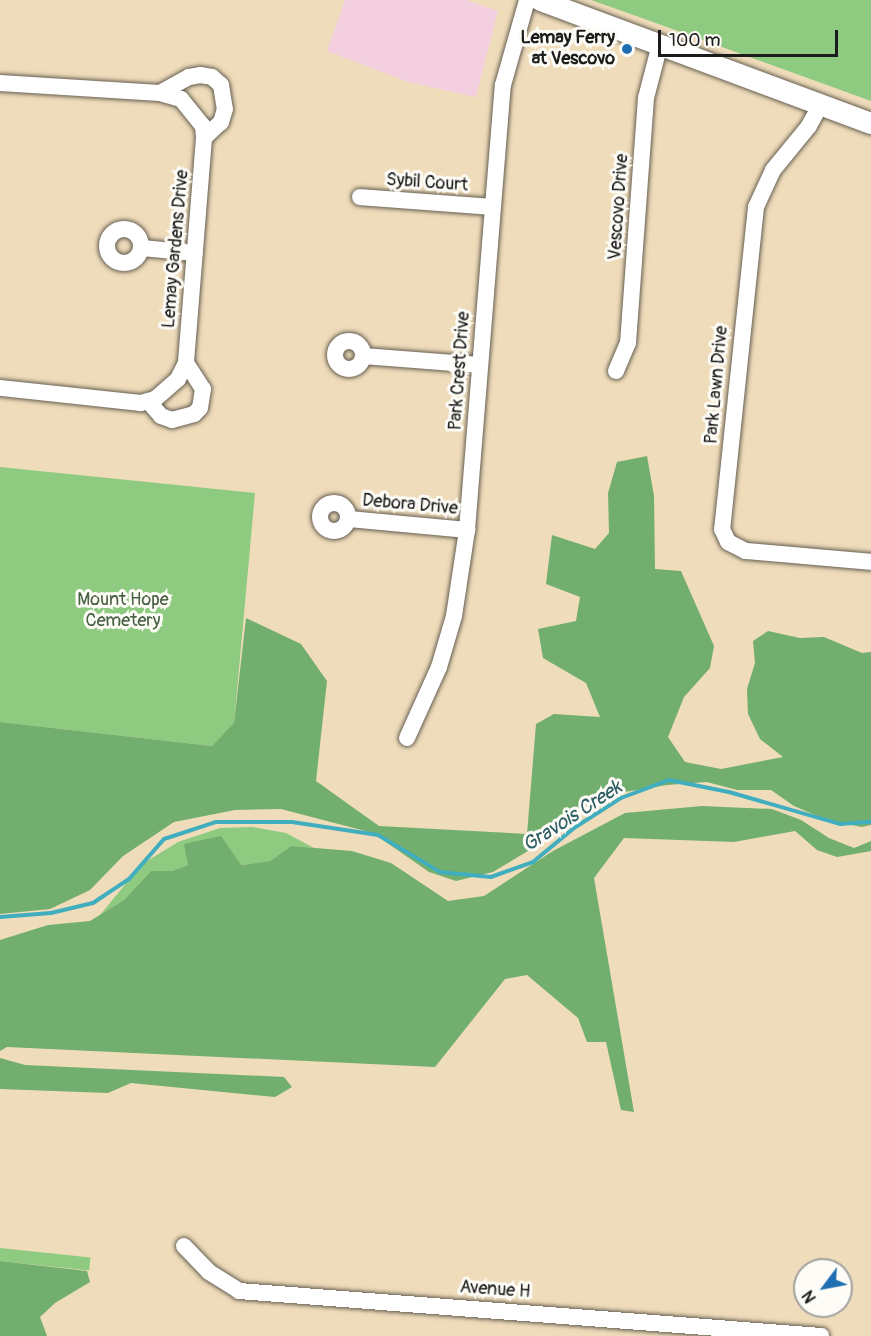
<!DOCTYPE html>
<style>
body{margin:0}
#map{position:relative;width:871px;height:1336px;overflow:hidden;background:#efdcba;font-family:Pangolin,sans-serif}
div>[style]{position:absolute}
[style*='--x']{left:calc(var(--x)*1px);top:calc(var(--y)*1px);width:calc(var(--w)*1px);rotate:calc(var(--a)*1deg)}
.built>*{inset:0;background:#f3cfdf}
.green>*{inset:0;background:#8eca80;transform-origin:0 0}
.forest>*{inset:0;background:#72ae6e}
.stream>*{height:4px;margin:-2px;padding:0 2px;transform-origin:2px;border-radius:2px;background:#41aebf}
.roads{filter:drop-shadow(0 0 2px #665f53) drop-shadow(0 0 2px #665f53)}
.minor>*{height:16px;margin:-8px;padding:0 8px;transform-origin:8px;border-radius:8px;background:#fff}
.minor>.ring{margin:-8px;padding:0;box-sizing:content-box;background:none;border:16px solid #fff;border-radius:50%}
.major>*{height:21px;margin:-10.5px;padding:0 10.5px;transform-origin:10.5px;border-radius:10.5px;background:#fff}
.dots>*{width:16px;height:16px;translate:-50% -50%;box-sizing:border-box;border:3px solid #fdfcf7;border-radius:50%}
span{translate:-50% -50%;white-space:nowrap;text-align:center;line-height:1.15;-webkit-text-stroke:6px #fdfcf7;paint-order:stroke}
.poi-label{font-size:18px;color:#1c1c1c;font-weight:700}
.right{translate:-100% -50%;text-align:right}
.street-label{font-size:18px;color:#1c1c1c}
.park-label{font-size:18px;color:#4a6244}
.water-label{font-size:20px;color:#2d5e65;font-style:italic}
.north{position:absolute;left:793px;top:1258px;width:60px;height:60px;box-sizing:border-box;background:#fdfcf7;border:2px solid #a3a29f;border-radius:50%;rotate:238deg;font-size:16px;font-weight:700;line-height:24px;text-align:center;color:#1c1c1c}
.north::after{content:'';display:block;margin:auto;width:21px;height:27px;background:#1f6fb2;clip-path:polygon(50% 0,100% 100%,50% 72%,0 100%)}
.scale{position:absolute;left:658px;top:30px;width:180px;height:27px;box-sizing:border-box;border:3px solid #1c1c1c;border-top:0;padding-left:8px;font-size:18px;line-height:21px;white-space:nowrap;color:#1c1c1c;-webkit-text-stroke:4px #fdfcf7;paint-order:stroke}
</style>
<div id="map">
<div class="built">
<div style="clip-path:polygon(345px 0,466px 0,498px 11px,476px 97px,408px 82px,327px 51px)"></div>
</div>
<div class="green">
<div style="clip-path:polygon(591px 0,871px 0,871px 101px,653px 22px)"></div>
<div style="clip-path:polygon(0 467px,255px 493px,234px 724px,212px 746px,0 722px)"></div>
<div style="clip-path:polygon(252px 827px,286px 833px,314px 848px,291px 846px,270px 861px,241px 865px,185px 844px,188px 865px,172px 871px,151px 871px,124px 900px,100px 915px,142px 864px,178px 842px,220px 828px)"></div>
<div style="left:0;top:1248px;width:91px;height:13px;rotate:6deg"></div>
</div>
<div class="forest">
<div style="clip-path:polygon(647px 456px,654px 496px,655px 569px,681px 571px,714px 646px,710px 668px,684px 697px,668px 737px,685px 762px,721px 769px,783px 757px,760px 739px,748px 714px,747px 689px,755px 663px,753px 641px,768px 631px,800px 638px,824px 637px,862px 653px,871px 652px,871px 825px,862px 827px,829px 821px,794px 806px,771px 790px,737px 790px,707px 782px,667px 785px,612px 794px,584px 807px,556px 834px,493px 872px,456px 881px,429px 872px,373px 833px,281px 809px,235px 810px,174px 822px,123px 856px,90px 890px,50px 909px,0 914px,0 722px,212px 746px,234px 723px,246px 618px,301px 644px,327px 681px,316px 781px,379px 826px,527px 834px,536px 724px,554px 714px,600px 717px,586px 683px,543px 658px,538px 629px,576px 621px,580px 597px,546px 584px,552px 535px,595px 549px,609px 533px,608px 493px,617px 462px)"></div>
<div style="clip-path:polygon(702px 806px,772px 809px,801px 820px,829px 838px,854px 848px,871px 841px,871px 851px,837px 857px,817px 850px,795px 831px,734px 842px,624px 838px,594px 878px,634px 1112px,621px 1110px,606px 1042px,587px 1042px,578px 1018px,527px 975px,505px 979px,435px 1067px,7px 1047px,0 1051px,0 940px,48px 925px,90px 921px,124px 900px,151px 871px,172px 871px,188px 865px,184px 844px,221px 836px,241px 865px,270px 861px,291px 846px,352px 851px,391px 863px,448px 901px,484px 896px,553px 851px,625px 813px)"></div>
<div style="clip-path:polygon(0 1058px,25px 1065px,284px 1077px,292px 1087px,275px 1097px,131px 1083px,108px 1093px,0 1089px)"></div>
<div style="clip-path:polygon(0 1261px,87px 1271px,90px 1282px,55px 1303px,40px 1317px,47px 1336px,0 1336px)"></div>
</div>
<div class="stream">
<div style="--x:0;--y:917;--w:51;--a:-4.5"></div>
<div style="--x:51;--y:913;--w:43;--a:-13.4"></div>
<div style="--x:93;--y:903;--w:43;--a:-33.7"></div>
<div style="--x:129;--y:879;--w:53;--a:-48.8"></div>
<div style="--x:164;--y:839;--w:55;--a:-18.1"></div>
<div style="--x:216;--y:822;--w:76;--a:0"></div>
<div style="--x:292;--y:822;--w:87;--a:8.6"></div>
<div style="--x:378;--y:835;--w:72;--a:30.8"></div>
<div style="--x:440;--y:872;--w:51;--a:5.6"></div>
<div style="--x:491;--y:877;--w:45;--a:-19.7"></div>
<div style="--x:533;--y:862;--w:53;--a:-39.7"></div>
<div style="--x:574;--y:828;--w:56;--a:-32.6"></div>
<div style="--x:621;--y:798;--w:51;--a:-20.6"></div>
<div style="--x:669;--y:780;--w:61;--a:11.3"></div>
<div style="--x:729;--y:792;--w:116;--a:16.1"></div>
<div style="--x:840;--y:824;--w:31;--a:-4"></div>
</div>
<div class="roads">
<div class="minor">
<div style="--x:0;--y:83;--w:160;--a:3.6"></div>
<div style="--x:160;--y:93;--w:22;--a:16"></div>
<div style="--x:181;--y:99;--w:35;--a:51"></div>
<div style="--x:203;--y:126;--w:12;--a:85"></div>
<div style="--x:204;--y:138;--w:226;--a:94.6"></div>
<div style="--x:186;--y:363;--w:18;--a:117"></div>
<div style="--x:178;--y:379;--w:30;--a:139"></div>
<div style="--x:155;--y:399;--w:15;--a:164"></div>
<div style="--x:141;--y:403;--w:142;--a:-173.9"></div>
<div style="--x:160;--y:93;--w:33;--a:-29"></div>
<div style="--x:189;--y:77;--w:11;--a:-10"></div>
<div style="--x:200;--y:75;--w:12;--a:9"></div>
<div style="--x:212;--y:77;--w:12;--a:42"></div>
<div style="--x:221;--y:85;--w:24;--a:81"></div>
<div style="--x:225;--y:109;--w:14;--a:107"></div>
<div style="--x:221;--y:122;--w:23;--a:137"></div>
<div style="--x:821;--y:104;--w:25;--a:119"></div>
<div style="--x:809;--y:126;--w:57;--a:129.3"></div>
<div style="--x:773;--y:170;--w:41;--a:114.7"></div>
<div style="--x:756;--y:207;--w:324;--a:96"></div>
<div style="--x:722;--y:529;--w:14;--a:65"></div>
<div style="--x:728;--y:542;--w:20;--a:27"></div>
<div style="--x:746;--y:551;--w:125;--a:5"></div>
<div style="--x:360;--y:197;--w:132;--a:4.3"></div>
<div class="ring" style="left:107px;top:229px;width:18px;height:18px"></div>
<div style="--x:142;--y:248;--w:53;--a:5.4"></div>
<div class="ring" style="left:335px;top:341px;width:12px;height:12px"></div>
<div style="--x:363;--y:356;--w:117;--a:4.4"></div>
<div style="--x:616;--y:371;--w:30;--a:-67"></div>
<div style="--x:628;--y:343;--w:246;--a:-85.8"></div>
<div style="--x:646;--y:98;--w:56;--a:-75.5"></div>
<div style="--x:148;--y:401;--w:20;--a:49"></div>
<div style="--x:161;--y:416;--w:12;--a:20"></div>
<div style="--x:172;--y:420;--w:23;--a:-15"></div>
<div style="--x:194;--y:414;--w:8;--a:-45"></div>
<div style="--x:200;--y:408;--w:19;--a:-81"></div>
<div style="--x:203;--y:389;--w:31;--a:-123"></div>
<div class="ring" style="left:320px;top:503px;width:12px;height:12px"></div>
<div style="--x:349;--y:519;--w:119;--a:5.3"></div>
<div style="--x:407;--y:738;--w:78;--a:-65.7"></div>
<div style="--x:439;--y:667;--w:53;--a:-73.6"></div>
<div style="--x:454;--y:616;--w:87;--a:-81.4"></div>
<div style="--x:467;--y:530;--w:446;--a:-85.4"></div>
<div style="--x:503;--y:85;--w:88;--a:-74.2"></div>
<div style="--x:184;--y:1246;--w:36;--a:46"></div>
<div style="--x:209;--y:1272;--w:36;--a:32"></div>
<div style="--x:239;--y:1291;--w:584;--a:4.42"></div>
</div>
<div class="major">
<div style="--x:540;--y:0;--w:353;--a:20.4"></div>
</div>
</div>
<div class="dots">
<div style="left:627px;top:49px;background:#1f6fb2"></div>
</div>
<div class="poi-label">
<span class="right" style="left:615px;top:49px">Lemay Ferry<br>at Vescovo</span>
</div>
<div class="street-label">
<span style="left:427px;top:183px;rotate:4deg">Sybil Court</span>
<span style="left:619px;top:207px;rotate:-86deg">Vescovo Drive</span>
<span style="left:176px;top:249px;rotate:-85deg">Lemay Gardens Drive</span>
<span style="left:460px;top:371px;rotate:-86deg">Park Crest Drive</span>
<span style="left:717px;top:385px;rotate:-85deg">Park Lawn Drive</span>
<span style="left:410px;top:505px;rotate:5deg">Debora Drive</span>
<span style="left:495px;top:1290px;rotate:4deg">Avenue H</span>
</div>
<div class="park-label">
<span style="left:123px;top:611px">Mount Hope<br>Cemetery</span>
</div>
<div class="water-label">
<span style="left:572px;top:816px;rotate:-33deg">Gravois Creek</span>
</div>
<div class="north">N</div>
<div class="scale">100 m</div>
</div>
